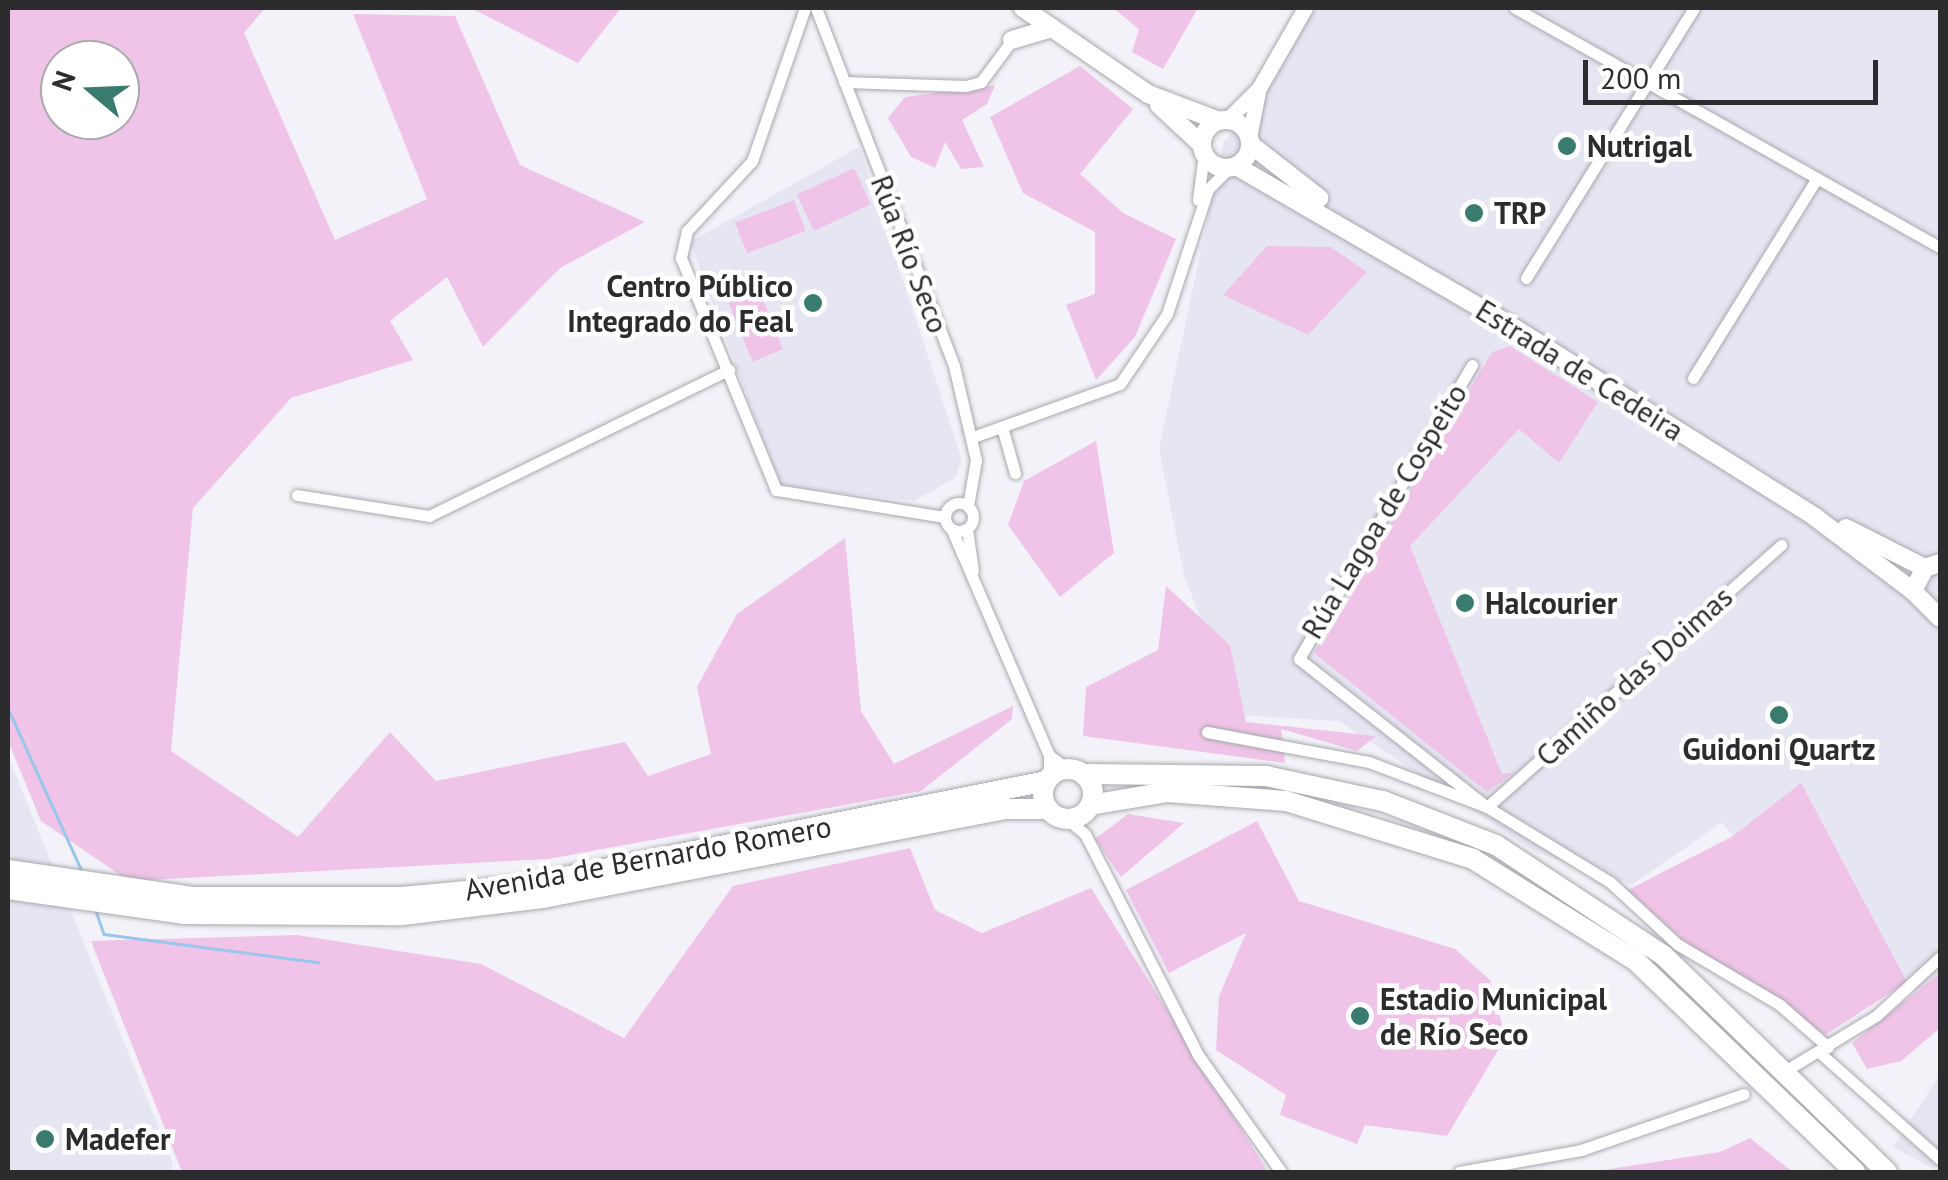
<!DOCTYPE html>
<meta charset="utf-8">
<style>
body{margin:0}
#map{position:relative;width:1948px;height:1180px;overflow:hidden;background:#f2f2f8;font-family:"PT Sans",sans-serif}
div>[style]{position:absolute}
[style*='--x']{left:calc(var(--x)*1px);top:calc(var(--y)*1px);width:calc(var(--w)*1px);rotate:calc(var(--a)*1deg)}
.built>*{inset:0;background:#e6e6f3}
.green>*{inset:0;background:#f0c4e8;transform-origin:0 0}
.stream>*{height:2.5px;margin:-1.25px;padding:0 1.25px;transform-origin:1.25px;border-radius:1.25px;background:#98c6ec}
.roads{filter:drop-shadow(0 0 2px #a8a8ae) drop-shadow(0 0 2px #a8a8ae)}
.street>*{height:11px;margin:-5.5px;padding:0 5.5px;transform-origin:5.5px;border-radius:5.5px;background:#fff}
.street>.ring{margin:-5.5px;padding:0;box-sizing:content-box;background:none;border:11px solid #fff;border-radius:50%}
.secondary>*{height:15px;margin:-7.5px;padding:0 7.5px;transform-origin:7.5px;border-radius:7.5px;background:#fff}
.primary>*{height:18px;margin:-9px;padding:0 9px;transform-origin:9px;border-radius:9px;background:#fff}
.primary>.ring{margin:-9px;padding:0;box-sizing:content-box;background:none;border:18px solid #fff;border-radius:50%}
.highway>*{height:20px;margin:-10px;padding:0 10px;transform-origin:10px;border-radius:10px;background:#fff}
.highway>.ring{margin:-10px;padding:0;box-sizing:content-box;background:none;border:20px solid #fff;border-radius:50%}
.dots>*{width:28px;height:28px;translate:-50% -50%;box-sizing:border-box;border:5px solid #fff;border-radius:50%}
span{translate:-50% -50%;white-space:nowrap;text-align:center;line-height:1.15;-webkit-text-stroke:9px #fff;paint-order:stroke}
.poi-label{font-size:30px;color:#2c2b2e;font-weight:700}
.left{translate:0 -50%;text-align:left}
.right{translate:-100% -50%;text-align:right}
.street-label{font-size:30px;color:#2c2b2e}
.frame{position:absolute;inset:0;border:10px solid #2c2b2e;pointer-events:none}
.north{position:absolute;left:40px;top:40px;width:100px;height:100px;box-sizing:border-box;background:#fff;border:2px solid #abaaab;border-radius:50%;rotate:289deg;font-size:28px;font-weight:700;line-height:40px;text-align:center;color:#2c2b2e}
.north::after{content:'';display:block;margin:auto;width:35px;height:45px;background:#397b6d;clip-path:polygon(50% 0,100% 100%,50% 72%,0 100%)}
.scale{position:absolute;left:1583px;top:60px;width:295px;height:45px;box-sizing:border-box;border:5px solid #2c2b2e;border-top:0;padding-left:12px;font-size:30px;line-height:35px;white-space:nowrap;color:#2c2b2e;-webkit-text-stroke:8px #fff;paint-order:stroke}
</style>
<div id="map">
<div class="built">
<div style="clip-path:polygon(1316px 8px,1940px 8px,1940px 1020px,1907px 982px,1801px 784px,1733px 836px,1722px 822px,1632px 885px,1535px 852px,1339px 721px,1237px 715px,1184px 575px,1159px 449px,1223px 145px)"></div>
<div style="clip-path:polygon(859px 147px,962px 460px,955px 478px,914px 501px,781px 486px,690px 242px)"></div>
<div style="clip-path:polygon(8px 756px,171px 1158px,174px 1172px,8px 1172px)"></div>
<div style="clip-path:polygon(1940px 1074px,1940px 1172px,1893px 1147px)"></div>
</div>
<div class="green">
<div style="clip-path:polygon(evenodd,8px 8px,265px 8px,244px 33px,335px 240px,427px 199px,353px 14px,455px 16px,520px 165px,645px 222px,560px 268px,483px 347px,447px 277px,390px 321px,413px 360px,291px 398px,193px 508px,171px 751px,298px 837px,390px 732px,436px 781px,625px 742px,648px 776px,711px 754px,697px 687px,737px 614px,845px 538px,861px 711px,894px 764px,1013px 706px,1012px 719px,921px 791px,548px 859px,129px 881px,41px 821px,8px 741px,8px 8px,60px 60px,120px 60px,120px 120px,60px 120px,60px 60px)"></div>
<div style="clip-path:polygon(471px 8px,621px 8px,578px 63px)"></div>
<div style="clip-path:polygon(1113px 8px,1198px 8px,1163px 69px,1132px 52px,1139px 29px)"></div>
<div style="clip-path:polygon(1080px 66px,1133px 109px,1080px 174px,1123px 213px,1176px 239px,1135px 337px,1096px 380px,1066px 305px,1095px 294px,1095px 232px,1023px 193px,990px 117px)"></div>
<div style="clip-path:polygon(995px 85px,987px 104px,962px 120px,984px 167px,961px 169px,945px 142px,935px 168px,911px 157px,888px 118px,905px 97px)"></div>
<div style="left:854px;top:168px;width:40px;height:63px;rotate:65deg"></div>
<div style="left:794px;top:200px;width:33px;height:63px;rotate:69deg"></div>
<div style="clip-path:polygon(1267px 246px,1331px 247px,1367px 272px,1308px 335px,1223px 295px)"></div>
<div style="left:759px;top:290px;width:64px;height:33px;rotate:68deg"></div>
<div style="clip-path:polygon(1510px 346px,1598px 402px,1559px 463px,1519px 429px,1410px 546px,1502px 774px,1515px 772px,1487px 792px,1314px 653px,1492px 352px)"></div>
<div style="clip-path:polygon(1096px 441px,1114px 553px,1060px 597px,1008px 525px,1024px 481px)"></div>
<div style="clip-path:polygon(1166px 586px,1230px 645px,1246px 722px,1376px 736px,1357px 751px,1281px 729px,1285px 763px,1083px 736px,1086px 687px,1158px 650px)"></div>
<div style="clip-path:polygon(1801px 783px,1907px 982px,1825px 1035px,1681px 939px,1628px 890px,1733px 836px)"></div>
<div style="clip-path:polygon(1128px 814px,1184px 823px,1121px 877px,1095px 839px)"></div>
<div style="clip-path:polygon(1257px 821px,1299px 901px,1455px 949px,1490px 980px,1503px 1028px,1498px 1050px,1447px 1136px,1365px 1125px,1357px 1144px,1280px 1115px,1286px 1095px,1216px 1050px,1219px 996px,1246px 933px,1169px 973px,1126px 890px)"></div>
<div style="clip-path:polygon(910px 848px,935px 910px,982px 933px,1091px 888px,1268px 1172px,182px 1172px,91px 941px,297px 935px,481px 964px,624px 1038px,733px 886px)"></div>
<div style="clip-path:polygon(1940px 973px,1940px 1028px,1901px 1061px,1867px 1069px,1852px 1043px)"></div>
<div style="clip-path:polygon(1750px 1138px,1793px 1172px,1590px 1172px,1720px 1152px)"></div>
</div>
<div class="stream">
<div style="--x:8;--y:708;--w:179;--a:65.6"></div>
<div style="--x:96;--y:911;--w:24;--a:71"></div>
<div style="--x:104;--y:934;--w:216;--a:7.5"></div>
</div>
<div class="roads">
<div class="street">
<div style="--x:805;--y:8;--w:162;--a:109.1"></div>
<div style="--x:752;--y:161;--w:96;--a:132.9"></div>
<div style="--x:687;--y:231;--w:28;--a:103"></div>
<div style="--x:681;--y:258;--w:251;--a:67.7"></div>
<div style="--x:776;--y:490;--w:170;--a:9.1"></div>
<div style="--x:816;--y:8;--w:384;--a:68.9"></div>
<div style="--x:954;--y:366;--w:97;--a:76.8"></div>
<div style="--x:976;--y:460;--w:47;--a:99.9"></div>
<div style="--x:1515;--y:8;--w:488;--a:29.4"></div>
<div style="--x:844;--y:82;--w:122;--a:1.9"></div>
<div style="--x:966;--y:86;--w:16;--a:-15"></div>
<div style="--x:981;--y:82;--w:52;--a:-53.6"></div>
<div style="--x:1198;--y:200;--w:47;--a:-82.7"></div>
<div style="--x:1526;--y:278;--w:318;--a:-58.1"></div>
<div style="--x:1472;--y:365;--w:341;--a:120.5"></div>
<div style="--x:1299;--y:659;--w:239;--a:38.2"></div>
<div style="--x:1487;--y:807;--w:394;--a:-41.7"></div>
<div style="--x:1693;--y:378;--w:233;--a:-58.2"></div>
<div style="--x:1002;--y:427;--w:48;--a:74.2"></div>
<div style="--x:973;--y:437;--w:156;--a:-19.8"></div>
<div style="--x:1120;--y:384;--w:84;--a:-56.1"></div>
<div style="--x:1167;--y:314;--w:132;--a:-71.8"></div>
<div style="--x:1208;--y:189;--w:30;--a:-45"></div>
<div style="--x:297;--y:495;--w:134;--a:9"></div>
<div style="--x:429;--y:516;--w:334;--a:-26"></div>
<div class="ring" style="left:945px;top:503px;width:17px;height:17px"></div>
<div style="--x:967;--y:529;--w:42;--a:81.9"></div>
<div style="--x:952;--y:530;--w:245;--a:66.7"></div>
<div style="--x:1049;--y:755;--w:23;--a:90"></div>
<div style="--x:1207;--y:732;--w:165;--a:10.5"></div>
<div style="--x:1369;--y:762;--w:126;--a:20.9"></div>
<div style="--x:1487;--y:807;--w:144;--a:31.4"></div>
<div style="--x:1610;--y:882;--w:91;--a:42.8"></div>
<div style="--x:1677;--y:944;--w:120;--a:30.6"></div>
<div style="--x:1780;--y:1005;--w:64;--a:41.2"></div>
<div style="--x:1049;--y:755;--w:23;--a:38"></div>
<div style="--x:1067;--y:819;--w:23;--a:40"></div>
<div style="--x:1085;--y:834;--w:248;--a:62.9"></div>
<div style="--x:1198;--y:1055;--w:143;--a:54.6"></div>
<div style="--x:1820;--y:1053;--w:160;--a:41.5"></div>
<div style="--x:1793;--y:1066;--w:97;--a:-31.1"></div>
<div style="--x:1876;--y:1016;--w:87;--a:-42.7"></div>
<div style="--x:1459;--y:1172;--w:124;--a:-10.2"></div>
<div style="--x:1581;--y:1150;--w:172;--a:-19"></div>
</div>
<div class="secondary">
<div style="--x:1227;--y:120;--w:45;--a:-45"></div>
<div style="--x:1259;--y:88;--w:92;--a:-60.1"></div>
<div style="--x:1249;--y:137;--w:46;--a:-78.7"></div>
</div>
<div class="primary">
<div style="--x:1023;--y:8;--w:152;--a:34.5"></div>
<div style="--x:1148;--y:94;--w:76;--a:20.8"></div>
<div style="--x:1012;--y:40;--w:42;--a:-16.7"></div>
<div style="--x:1159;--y:105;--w:59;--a:42.9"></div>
<div class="ring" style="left:1202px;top:120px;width:30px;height:30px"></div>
<div style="--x:1250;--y:144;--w:88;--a:38"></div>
<div style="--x:1236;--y:166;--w:299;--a:30.1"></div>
<div style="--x:1495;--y:316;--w:378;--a:32.1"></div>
<div style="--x:1815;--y:517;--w:123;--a:37.1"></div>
<div style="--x:1846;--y:528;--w:89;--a:26.9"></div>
<div style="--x:1940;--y:563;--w:16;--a:162"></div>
<div style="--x:1925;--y:568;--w:26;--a:118"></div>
<div style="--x:1913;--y:591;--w:38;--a:45"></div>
</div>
<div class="highway">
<div class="ring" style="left:1043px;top:769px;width:30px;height:30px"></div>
<div style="--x:1083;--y:774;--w:183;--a:0.6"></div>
<div style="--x:1266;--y:776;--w:120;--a:12.1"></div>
<div style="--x:1383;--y:801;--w:121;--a:21.3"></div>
<div style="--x:1496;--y:845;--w:200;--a:33.4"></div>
<div style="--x:1663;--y:955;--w:312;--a:44.1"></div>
<div style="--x:1090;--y:805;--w:79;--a:-9.5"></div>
<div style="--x:1168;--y:792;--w:118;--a:4.4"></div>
<div style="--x:1286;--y:801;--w:196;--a:17.2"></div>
<div style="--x:1473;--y:859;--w:192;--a:32"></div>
<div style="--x:1636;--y:961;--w:304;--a:43.9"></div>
<div style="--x:8;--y:870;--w:188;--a:8.3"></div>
<div style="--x:194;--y:897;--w:208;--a:0"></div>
<div style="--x:402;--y:897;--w:118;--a:-5.4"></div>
<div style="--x:519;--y:886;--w:538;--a:-11.25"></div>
<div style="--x:8;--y:889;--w:177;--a:8.1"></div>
<div style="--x:183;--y:914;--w:219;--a:0.3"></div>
<div style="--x:402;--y:915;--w:142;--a:-6.9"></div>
<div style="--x:543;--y:898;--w:470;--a:-10.9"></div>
<div style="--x:1004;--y:809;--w:44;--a:0"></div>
</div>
</div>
<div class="dots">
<div style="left:1567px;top:146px;background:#397b6d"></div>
<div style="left:1474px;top:213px;background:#397b6d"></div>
<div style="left:813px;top:303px;background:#397b6d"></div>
<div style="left:1465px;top:603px;background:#397b6d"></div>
<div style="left:1779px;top:715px;background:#397b6d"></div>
<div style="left:1360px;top:1016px;background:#397b6d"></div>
<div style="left:45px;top:1139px;background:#397b6d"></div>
</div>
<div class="poi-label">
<span class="left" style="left:1587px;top:146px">Nutrigal</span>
<span class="left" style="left:1494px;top:213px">TRP</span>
<span class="right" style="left:793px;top:303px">Centro Público<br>Integrado do Feal</span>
<span class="left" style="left:1485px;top:603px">Halcourier</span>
<span style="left:1779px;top:749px">Guidoni Quartz</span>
<span class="left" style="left:1380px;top:1016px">Estadio Municipal<br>de Río Seco</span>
<span class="left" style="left:65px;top:1139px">Madefer</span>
</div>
<div class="street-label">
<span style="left:910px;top:254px;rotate:69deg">Rúa Río Seco</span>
<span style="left:1580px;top:370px;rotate:32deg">Estrada de Cedeira</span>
<span style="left:1384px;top:511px;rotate:-59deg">Rúa Lagoa de Cospeito</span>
<span style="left:1634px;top:676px;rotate:-42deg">Camiño das Doimas</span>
<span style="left:648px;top:858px;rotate:-10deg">Avenida de Bernardo Romero</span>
</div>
<div class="frame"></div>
<div class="north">N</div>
<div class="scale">200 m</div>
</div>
